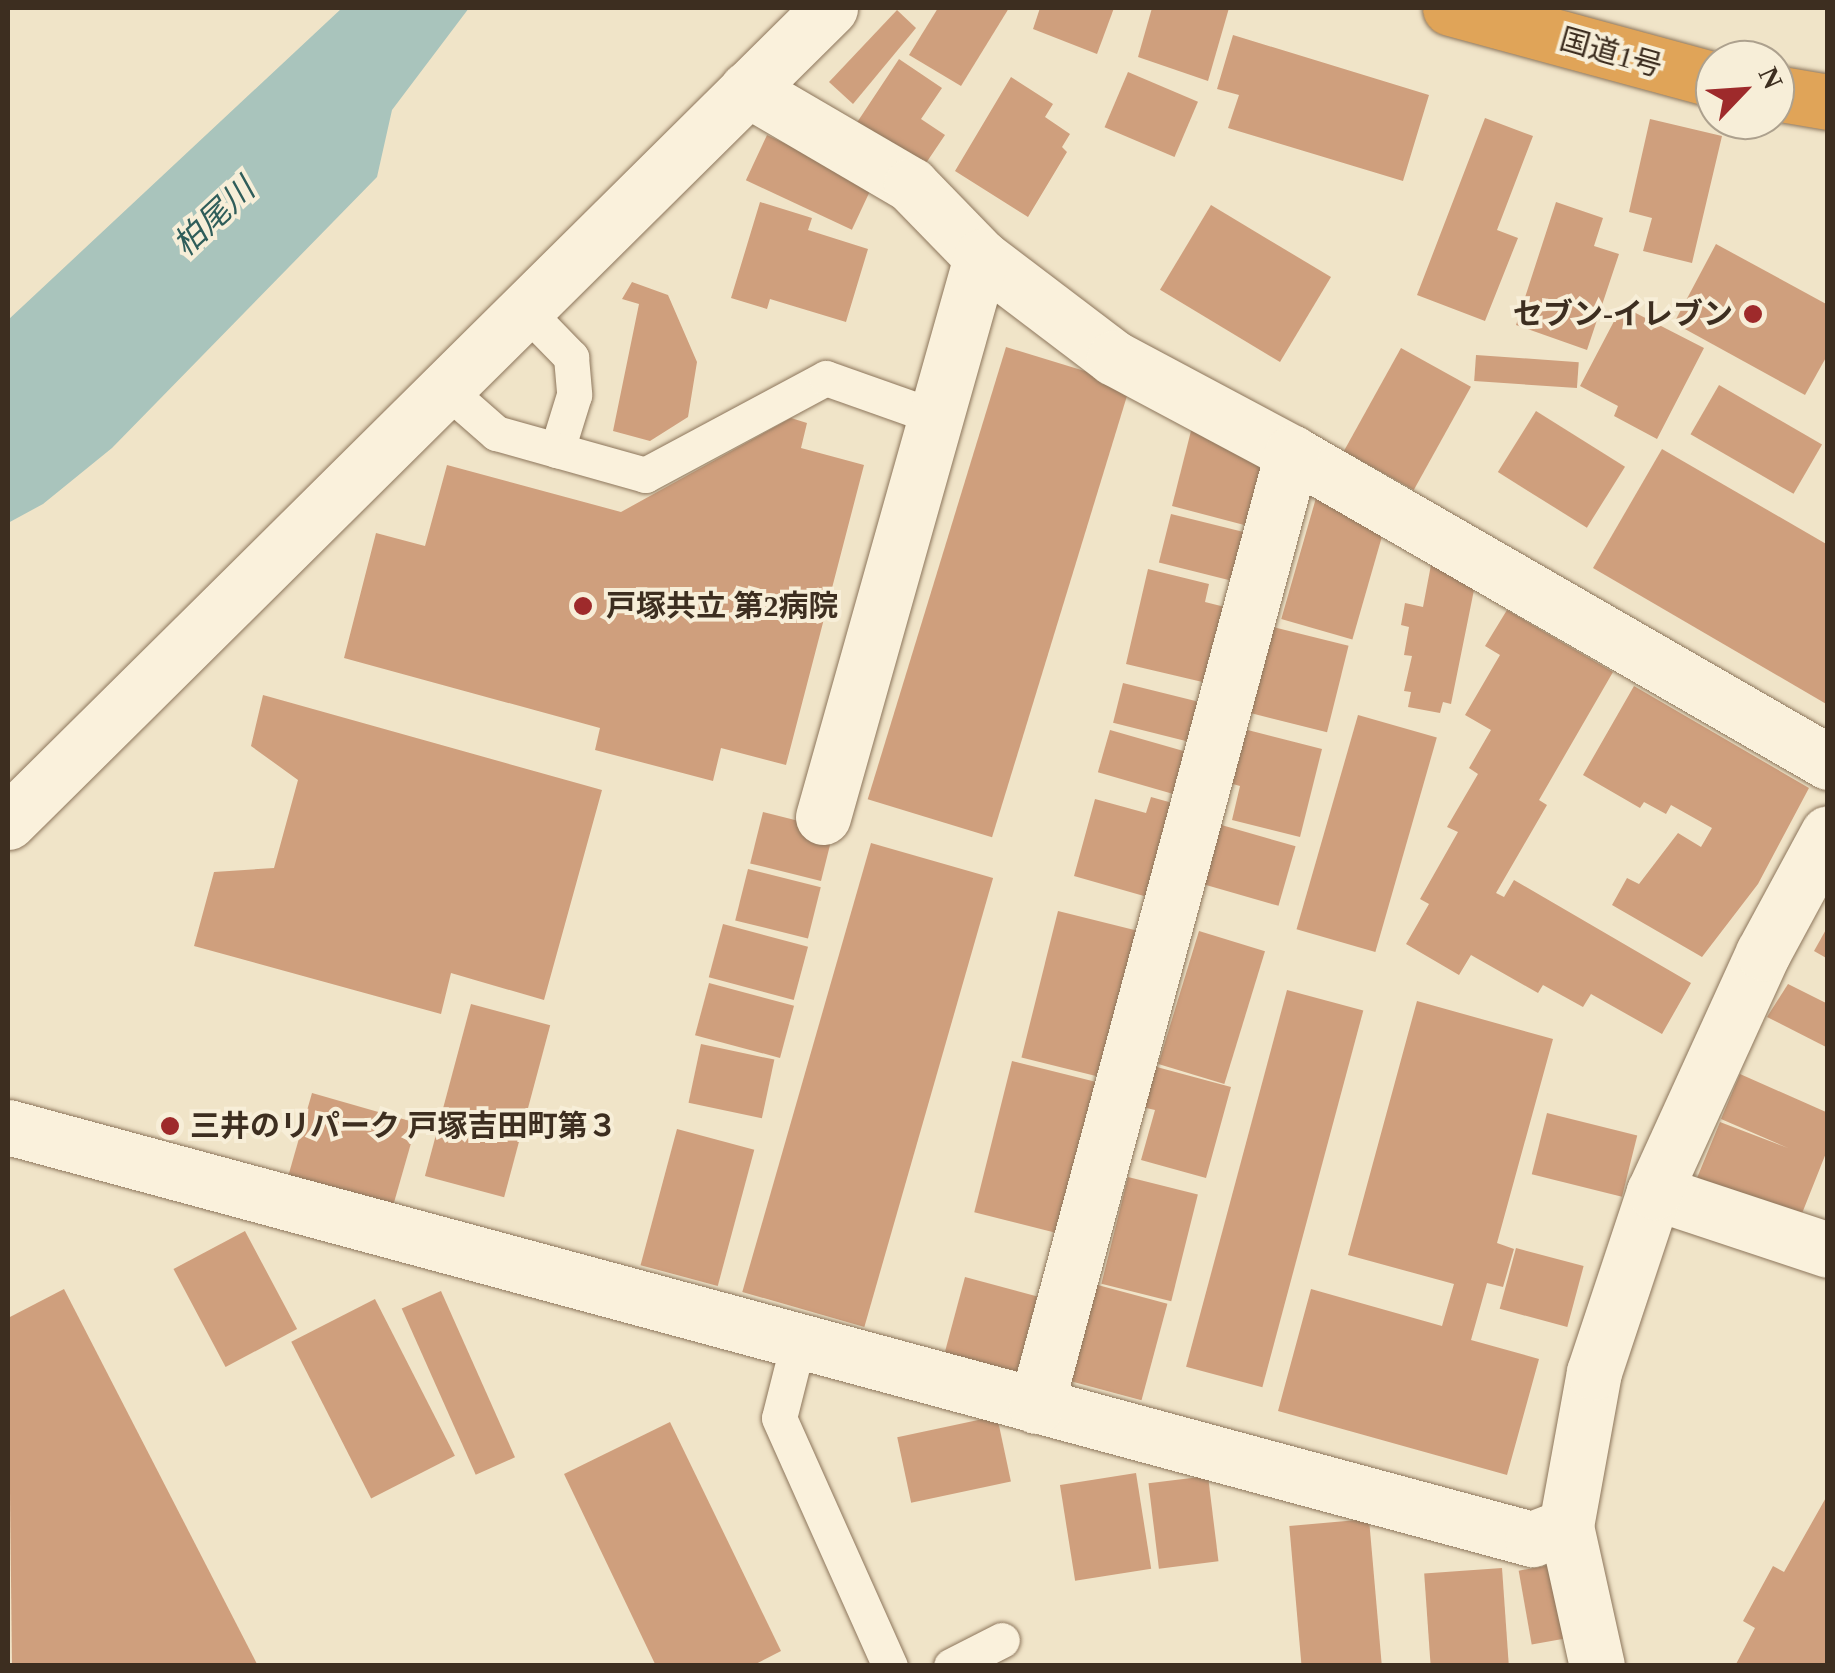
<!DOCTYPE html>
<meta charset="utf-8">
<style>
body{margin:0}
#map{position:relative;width:1835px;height:1673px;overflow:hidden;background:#f0e4c8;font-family:"Times New Roman","Noto Sans JP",serif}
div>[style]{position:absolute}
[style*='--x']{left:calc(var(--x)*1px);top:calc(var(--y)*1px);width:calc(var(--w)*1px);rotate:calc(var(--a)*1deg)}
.water>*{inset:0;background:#a9c4bc}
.building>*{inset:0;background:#cf9f7d;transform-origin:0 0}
.roads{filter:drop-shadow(0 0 2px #8d765c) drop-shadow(0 0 2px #8d765c)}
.lane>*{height:35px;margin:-17.5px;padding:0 17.5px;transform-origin:17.5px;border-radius:17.5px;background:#faf1dc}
.street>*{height:55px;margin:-27.5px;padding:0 27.5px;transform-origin:27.5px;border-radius:27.5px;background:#faf1dc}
.secondary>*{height:55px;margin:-27.5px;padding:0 27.5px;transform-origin:27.5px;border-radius:27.5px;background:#faf1dc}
.highway>*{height:55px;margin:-27.5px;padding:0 27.5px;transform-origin:27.5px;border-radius:27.5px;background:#e0a458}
.dots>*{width:28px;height:28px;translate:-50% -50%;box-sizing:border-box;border:5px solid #f7eed8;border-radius:50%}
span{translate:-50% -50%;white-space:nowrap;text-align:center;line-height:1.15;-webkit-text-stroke:8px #f7eed8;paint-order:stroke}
.street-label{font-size:30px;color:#3d2e20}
.poi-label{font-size:30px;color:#3d2e20;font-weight:700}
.right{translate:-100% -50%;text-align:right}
.left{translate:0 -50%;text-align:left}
.water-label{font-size:32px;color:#2f5d5a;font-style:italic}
.frame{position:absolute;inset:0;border:10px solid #3d2e20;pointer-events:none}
.north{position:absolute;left:1695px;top:40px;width:100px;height:100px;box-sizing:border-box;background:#f7eed8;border:2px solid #ada18e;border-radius:50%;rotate:65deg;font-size:28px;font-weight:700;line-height:40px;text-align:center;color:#3d2e20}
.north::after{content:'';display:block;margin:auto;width:35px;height:45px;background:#9e2a2b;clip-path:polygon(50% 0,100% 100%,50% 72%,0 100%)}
</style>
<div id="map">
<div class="water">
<div style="clip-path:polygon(342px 8px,469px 8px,392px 110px,377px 177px,112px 448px,43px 504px,8px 523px,8px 320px)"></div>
</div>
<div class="building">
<div style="clip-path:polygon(938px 8px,1009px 8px,961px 86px,909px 55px)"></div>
<div style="clip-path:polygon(1040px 8px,1114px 8px,1097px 54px,1033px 29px)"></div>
<div style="clip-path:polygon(1152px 8px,1229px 8px,1208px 81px,1138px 57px)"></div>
<div style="clip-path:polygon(897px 10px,916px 28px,853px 104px,829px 82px)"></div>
<div style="clip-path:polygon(1233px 35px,1429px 95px,1403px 181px,1228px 128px,1239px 95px,1217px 89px)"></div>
<div style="clip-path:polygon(899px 59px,942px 88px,921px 119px,945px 135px,920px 172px,854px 127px)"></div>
<div style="left:1128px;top:72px;width:76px;height:60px;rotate:23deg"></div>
<div style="clip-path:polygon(1011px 77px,1053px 104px,1045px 117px,1070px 134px,1062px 147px,1067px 152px,1028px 217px,955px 171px)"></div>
<div style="clip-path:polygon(1485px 118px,1533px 136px,1497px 230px,1518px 238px,1485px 321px,1417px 295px)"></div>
<div style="clip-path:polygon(1650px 119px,1722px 136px,1692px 263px,1643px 251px,1652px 218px,1629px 212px)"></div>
<div style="left:767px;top:135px;width:117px;height:50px;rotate:25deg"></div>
<div style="clip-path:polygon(760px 202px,812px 218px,808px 230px,868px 249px,846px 322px,770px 299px,767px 309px,731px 298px)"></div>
<div style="clip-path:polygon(1556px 202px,1603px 218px,1594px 246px,1619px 254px,1587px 350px,1516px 325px)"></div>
<div style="left:1211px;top:205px;width:140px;height:99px;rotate:31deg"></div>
<div style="clip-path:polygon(1716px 244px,1828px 305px,1828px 354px,1805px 395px,1674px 323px)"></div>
<div style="clip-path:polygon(632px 282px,668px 295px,697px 362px,688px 417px,650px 441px,613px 431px,639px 304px,622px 299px)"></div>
<div style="clip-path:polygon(1622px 306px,1704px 348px,1657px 439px,1614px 416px,1618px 406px,1580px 386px)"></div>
<div style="left:1006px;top:347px;width:130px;height:473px;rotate:17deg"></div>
<div style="left:1401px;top:348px;width:80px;height:118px;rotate:29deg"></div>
<div style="left:1476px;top:355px;width:103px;height:26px;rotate:4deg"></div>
<div style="left:1719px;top:385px;width:119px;height:57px;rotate:30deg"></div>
<div style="left:1536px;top:411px;width:105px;height:72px;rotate:32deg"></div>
<div style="clip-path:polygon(791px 418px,807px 423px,801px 448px,864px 465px,786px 765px,721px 748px,713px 781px,595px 750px,600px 728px,344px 658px,376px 533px,425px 546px,447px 465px,621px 512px)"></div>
<div style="clip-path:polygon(1193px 423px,1266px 458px,1248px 526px,1172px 506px)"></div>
<div style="clip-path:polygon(1662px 449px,1828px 545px,1828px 705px,1593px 568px)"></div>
<div style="left:1316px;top:498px;width:74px;height:126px;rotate:16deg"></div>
<div style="left:1171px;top:514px;width:79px;height:50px;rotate:14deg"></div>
<div style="clip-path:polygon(1434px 549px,1477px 575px,1451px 704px,1443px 702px,1440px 713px,1408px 707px,1411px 692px,1404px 691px,1412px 656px,1404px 655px,1409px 627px,1401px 625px,1405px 603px,1423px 607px)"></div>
<div style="clip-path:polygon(1148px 569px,1209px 584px,1205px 602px,1229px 608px,1211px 684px,1126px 664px)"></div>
<div style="clip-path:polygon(1507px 610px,1613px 672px,1539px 800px,1547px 805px,1496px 893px,1504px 897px,1514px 880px,1691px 983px,1662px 1034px,1591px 994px,1583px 1007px,1543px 985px,1538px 993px,1471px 955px,1459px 975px,1406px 944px,1429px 904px,1420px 899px,1458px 832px,1447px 827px,1478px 774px,1469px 768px,1491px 730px,1465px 715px,1500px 655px,1485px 646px)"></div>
<div style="left:1269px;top:626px;width:82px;height:89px;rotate:14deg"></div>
<div style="left:1123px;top:683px;width:81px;height:41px;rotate:14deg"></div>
<div style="clip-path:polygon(1634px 686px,1809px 788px,1758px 884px,1702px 957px,1612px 905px,1627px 878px,1639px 884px,1678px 833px,1701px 847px,1712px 828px,1671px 805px,1666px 814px,1644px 802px,1640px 808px,1583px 775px)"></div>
<div style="clip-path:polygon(263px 695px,602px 790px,544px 1000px,451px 973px,441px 1014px,194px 946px,214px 872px,274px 868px,298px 780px,251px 746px)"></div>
<div style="left:1358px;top:715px;width:82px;height:223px;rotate:16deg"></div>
<div style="clip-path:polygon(1236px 727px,1322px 749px,1300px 837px,1232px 820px,1240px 786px,1222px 781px)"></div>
<div style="left:1110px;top:730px;width:82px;height:44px;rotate:16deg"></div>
<div style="clip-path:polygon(1151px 797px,1176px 804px,1151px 898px,1074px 876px,1095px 799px,1146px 813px)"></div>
<div style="left:763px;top:812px;width:73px;height:53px;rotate:14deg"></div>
<div style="left:1211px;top:822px;width:88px;height:62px;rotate:16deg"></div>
<div style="left:871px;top:843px;width:127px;height:467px;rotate:16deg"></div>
<div style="left:748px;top:869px;width:75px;height:53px;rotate:14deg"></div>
<div style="left:1058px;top:911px;width:85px;height:151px;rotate:14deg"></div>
<div style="left:723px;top:924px;width:88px;height:55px;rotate:15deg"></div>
<div style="clip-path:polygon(1828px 926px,1828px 959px,1814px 951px)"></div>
<div style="left:1199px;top:931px;width:69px;height:139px;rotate:17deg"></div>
<div style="left:709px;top:983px;width:88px;height:54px;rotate:15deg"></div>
<div style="clip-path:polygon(1788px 984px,1828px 1004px,1828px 1048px,1767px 1017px)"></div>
<div style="left:1287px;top:990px;width:79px;height:390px;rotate:15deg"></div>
<div style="clip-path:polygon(1417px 1001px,1553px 1039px,1497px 1243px,1514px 1249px,1503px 1287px,1487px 1283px,1471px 1340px,1539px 1359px,1507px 1475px,1278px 1411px,1311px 1289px,1442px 1326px,1454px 1284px,1348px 1255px)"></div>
<div style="left:471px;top:1004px;width:82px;height:178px;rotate:15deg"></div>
<div style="left:701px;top:1044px;width:75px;height:60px;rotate:12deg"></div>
<div style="left:1012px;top:1061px;width:91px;height:156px;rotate:14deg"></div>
<div style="clip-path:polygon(1153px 1066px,1231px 1087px,1206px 1178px,1141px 1160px,1155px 1110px,1142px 1107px)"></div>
<div style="clip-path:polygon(1740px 1074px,1826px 1112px,1828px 1148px,1799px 1221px,1697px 1178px,1720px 1122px,1788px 1148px,1721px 1119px)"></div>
<div style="left:312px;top:1093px;width:109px;height:87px;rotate:16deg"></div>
<div style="left:1547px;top:1113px;width:93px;height:63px;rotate:14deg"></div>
<div style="left:677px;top:1129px;width:80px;height:141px;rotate:15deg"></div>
<div style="left:1128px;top:1177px;width:72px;height:110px;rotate:14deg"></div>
<div style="left:245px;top:1231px;width:111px;height:81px;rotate:62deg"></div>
<div style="left:1516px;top:1248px;width:70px;height:63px;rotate:15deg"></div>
<div style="left:965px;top:1277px;width:75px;height:82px;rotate:15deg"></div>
<div style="left:1094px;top:1284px;width:76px;height:100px;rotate:15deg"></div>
<div style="clip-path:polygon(64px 1289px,258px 1666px,12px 1666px,8px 1318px)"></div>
<div style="left:441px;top:1291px;width:182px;height:43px;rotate:66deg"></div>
<div style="left:375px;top:1299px;width:176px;height:94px;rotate:63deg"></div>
<div style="left:997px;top:1416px;width:67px;height:102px;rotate:78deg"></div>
<div style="clip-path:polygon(670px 1422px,781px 1651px,752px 1666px,656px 1666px,564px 1474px)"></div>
<div style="left:1136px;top:1473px;width:97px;height:77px;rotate:81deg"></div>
<div style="left:1208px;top:1476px;width:86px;height:60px;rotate:83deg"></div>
<div style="clip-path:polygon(1828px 1494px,1828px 1666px,1735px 1666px,1755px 1628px,1743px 1621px,1773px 1566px,1784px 1572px)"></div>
<div style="left:1369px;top:1519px;width:147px;height:80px;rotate:85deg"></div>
<div style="left:1562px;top:1563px;width:75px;height:44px;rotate:80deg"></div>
<div style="left:1502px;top:1568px;width:98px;height:78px;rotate:86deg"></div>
</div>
<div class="roads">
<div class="lane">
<div style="--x:528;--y:313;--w:62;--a:45.7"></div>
<div style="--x:571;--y:357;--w:38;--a:85"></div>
<div style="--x:574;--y:395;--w:58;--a:107.2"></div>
<div style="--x:448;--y:391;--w:64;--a:41.2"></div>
<div style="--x:496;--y:433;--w:155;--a:15.7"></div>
<div style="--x:645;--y:475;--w:205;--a:-28.2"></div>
<div style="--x:826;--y:378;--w:117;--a:19.5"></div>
<div style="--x:798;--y:1343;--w:77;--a:104.2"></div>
<div style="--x:779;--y:1418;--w:272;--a:65.9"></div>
<div style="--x:951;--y:1666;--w:57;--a:-27"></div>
</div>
<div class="street">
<div style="--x:747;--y:89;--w:190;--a:30.3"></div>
<div style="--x:911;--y:185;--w:100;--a:45.8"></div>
<div style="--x:981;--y:257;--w:167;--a:37.2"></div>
<div style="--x:1114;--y:358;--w:202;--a:28.1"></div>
<div style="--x:1292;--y:453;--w:619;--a:29.96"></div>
<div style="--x:823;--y:817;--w:582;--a:-74.24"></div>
<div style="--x:8;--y:1127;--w:1579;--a:15.13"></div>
<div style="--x:1532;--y:1539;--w:36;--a:-21"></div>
<div style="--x:1654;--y:1192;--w:183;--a:18.4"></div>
<div style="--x:1036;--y:1406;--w:987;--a:-74.96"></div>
<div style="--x:1597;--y:1666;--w:143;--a:-102.5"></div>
<div style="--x:1566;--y:1526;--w:157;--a:-79.7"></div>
<div style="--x:1594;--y:1372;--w:190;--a:-71.6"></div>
<div style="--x:1654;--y:1192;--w:263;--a:-65.5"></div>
<div style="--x:1763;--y:953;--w:136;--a:-61.6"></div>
</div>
<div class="secondary">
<div style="--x:8;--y:822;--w:1157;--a:-44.72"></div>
</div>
<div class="highway">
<div style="--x:1450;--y:8;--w:275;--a:15.2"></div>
<div style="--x:1775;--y:93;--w:54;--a:9.6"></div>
</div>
</div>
<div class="dots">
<div style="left:1753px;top:314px;background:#9e2a2b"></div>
<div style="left:583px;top:606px;background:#9e2a2b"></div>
<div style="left:170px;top:1126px;background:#9e2a2b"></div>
</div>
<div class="street-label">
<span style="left:1611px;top:53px;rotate:16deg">国道1号</span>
</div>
<div class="poi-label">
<span class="right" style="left:1733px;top:314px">セブン-イレブン</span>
<span class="left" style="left:606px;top:606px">戸塚共立 第2病院</span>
<span class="left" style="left:190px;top:1126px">三井のリパーク 戸塚吉田町第３</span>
</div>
<div class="water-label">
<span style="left:214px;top:217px;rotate:-43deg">柏尾川</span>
</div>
<div class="frame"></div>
<div class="north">N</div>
</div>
